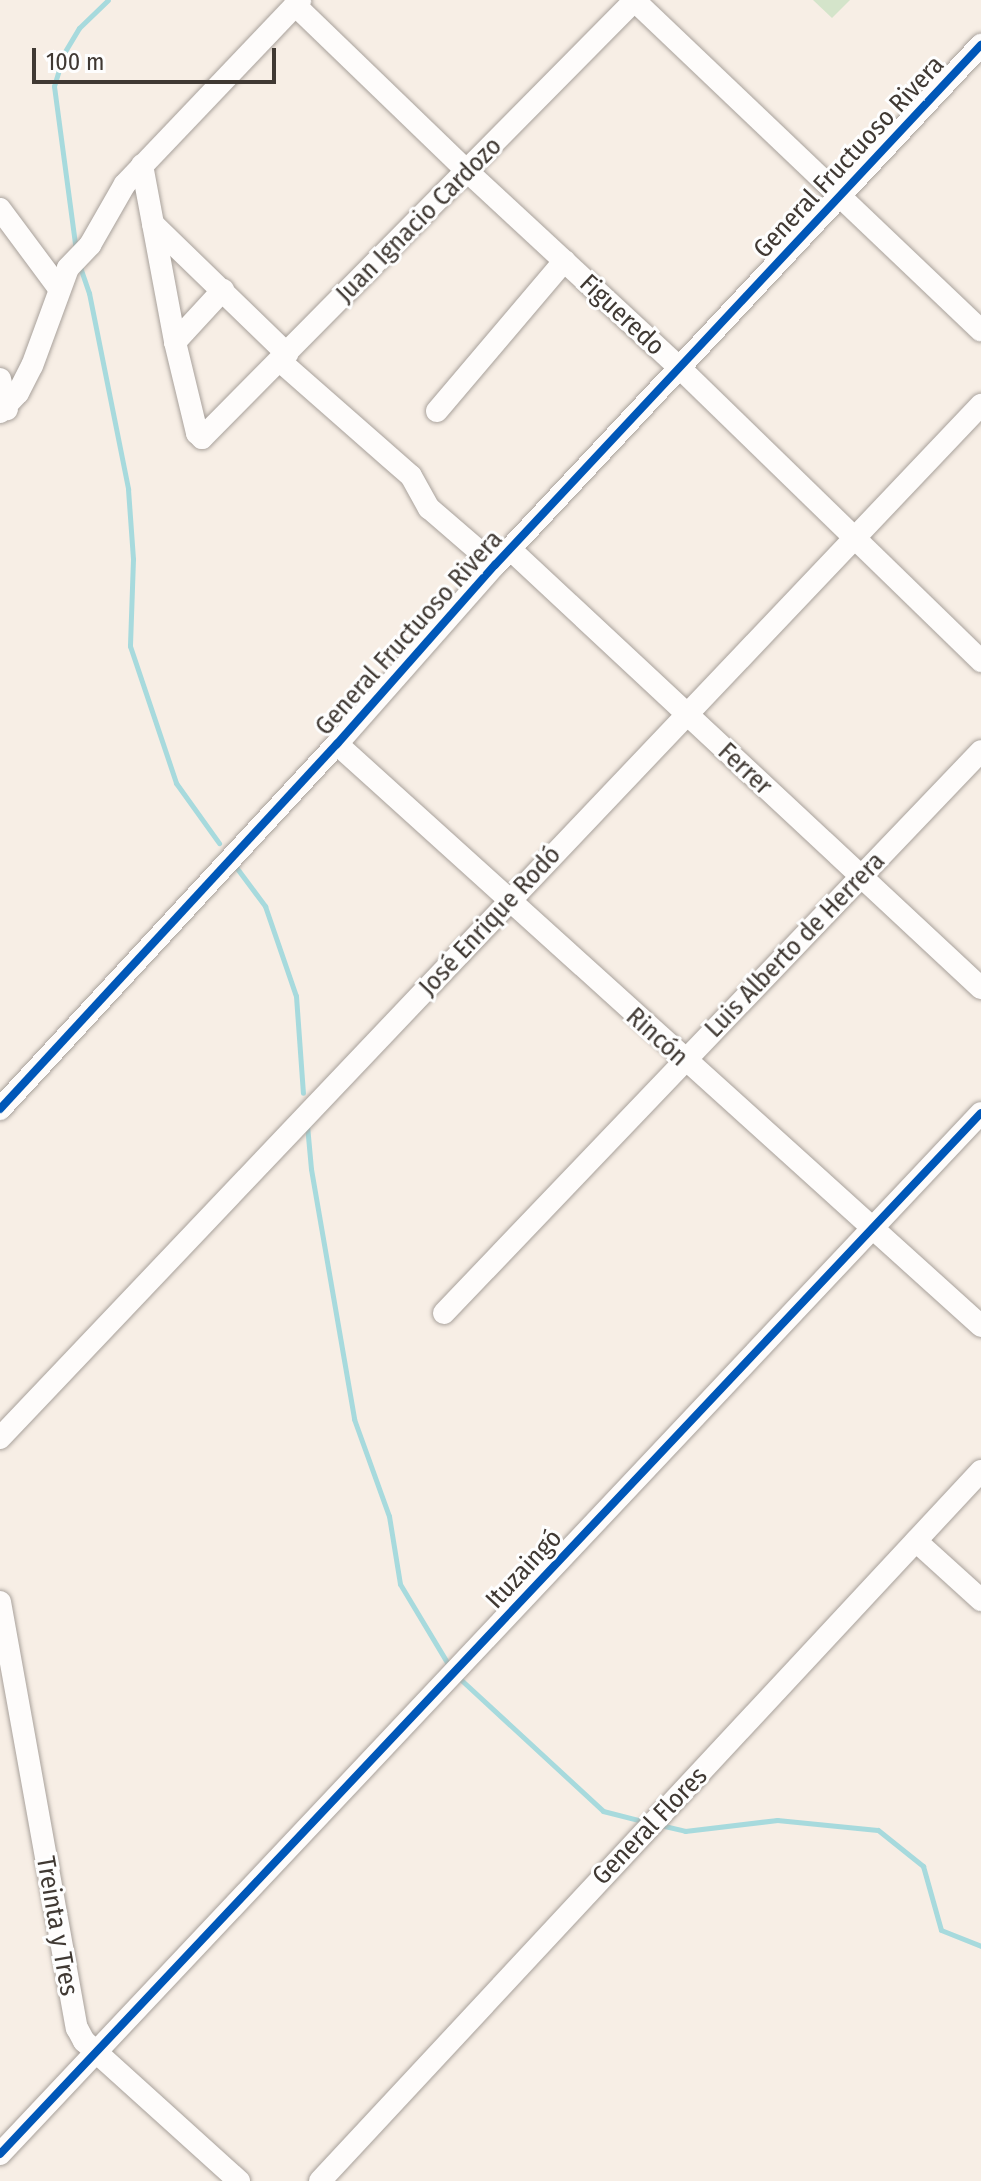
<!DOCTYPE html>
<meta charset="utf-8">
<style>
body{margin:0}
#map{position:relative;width:981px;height:2181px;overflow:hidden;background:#f7eee5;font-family:"Fira Sans Condensed",sans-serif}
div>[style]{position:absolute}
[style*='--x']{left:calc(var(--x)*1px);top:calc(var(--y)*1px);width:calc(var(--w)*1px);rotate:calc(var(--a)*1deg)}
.green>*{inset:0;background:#d4e4ca}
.stream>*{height:5px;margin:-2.5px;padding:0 2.5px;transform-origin:2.5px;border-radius:2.5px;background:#a7dadd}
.roads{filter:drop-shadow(0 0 2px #a8a19b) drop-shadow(0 0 2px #a8a19b)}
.minor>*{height:22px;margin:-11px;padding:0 11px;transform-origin:11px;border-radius:11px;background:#fefcfb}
.cycleway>*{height:8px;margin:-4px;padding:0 4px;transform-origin:4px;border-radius:4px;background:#0057b8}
span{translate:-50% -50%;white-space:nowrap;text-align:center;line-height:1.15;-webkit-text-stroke:6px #fefefe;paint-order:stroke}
.street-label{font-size:26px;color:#403933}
.scale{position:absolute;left:32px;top:48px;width:244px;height:36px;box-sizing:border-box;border:4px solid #403933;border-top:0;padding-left:10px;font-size:24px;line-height:28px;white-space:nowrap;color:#403933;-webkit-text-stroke:6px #fefefe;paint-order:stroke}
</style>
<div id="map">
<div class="green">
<div style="clip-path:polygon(813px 0,850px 0,832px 18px)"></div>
</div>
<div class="stream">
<div style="--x:76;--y:251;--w:166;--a:-97.6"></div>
<div style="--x:54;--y:86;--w:34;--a:-73"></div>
<div style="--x:64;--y:53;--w:29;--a:-59"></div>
<div style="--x:79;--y:28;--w:40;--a:-44"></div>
<div style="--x:79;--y:264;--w:31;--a:71"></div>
<div style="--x:89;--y:293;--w:200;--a:78.7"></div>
<div style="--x:128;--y:489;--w:70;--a:85.9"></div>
<div style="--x:133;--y:559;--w:87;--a:92"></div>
<div style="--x:130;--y:646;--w:145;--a:71.4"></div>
<div style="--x:176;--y:783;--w:74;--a:54.4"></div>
<div style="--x:236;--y:867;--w:49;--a:53.4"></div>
<div style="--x:265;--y:906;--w:95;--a:71"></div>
<div style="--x:296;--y:996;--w:97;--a:85.9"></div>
<div style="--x:307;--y:1125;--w:44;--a:84.8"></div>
<div style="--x:311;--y:1169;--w:254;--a:80.2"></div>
<div style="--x:354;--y:1419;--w:103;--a:70.2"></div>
<div style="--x:389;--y:1516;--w:69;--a:80.8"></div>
<div style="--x:400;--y:1584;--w:99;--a:59"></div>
<div style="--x:458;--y:1677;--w:197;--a:42.7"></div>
<div style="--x:603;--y:1811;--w:44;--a:14.3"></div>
<div style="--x:660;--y:1825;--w:26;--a:13"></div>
<div style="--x:685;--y:1831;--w:93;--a:-6.8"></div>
<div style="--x:777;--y:1820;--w:101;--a:5.7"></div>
<div style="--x:878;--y:1830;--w:58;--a:38.7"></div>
<div style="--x:923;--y:1866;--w:66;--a:74.3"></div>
<div style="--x:941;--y:1930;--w:43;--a:21.8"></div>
</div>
<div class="roads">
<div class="minor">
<div style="--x:634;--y:0;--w:479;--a:43.6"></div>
<div style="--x:295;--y:5;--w:239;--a:44"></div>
<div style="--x:467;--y:171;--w:292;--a:42.8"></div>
<div style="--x:681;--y:369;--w:419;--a:44.2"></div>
<div style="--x:142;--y:165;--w:180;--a:79.4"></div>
<div style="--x:175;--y:342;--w:94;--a:76.4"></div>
<div style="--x:197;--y:433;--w:7;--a:45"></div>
<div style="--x:202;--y:438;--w:616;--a:-45.33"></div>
<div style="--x:0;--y:209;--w:97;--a:53.4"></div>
<div style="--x:153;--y:224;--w:187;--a:44.1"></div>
<div style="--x:175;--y:342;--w:71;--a:-47.3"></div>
<div style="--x:280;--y:361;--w:174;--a:41.3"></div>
<div style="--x:411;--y:476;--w:37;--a:61"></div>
<div style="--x:429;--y:508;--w:87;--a:40.8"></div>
<div style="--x:0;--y:379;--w:31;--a:77"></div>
<div style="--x:437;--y:411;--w:197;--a:-49.7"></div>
<div style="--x:0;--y:412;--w:26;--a:-47"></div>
<div style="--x:18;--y:393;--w:30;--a:-63"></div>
<div style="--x:32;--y:366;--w:104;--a:-69.8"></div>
<div style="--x:68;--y:268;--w:32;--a:-46"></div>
<div style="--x:90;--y:245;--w:70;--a:-60.2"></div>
<div style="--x:125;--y:184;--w:254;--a:-46.4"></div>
<div style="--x:510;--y:549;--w:644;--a:42.99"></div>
<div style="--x:337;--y:744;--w:868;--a:42.1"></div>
<div style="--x:0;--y:1109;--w:497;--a:-47.3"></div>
<div style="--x:337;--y:744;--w:239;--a:-48.6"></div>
<div style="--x:495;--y:565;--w:712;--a:-46.94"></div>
<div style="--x:444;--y:1313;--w:777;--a:-46.3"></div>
<div style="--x:0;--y:1438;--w:1425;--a:-46.48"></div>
<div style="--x:916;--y:1541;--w:88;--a:42.2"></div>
<div style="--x:0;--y:1602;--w:433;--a:79.8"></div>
<div style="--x:77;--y:2028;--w:15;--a:62"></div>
<div style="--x:84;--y:2041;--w:209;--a:42.1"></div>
<div style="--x:0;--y:2154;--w:1430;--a:-46.7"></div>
<div style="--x:320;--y:2181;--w:970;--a:-47.05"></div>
</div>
</div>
<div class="cycleway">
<div style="--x:0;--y:1109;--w:497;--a:-47.3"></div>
<div style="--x:337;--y:744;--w:239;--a:-48.6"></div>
<div style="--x:495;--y:565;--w:712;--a:-46.94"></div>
<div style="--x:0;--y:2154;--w:1430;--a:-46.7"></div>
</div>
<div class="street-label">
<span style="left:849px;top:157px;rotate:-47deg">General Fructuoso Rivera</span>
<span style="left:419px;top:220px;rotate:-45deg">Juan Ignacio Cardozo</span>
<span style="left:622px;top:315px;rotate:43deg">Figueredo</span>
<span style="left:409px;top:633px;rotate:-48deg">General Fructuoso Rivera</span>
<span style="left:745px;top:769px;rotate:43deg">Ferrer</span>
<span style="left:490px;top:921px;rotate:-47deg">José Enrique Rodó</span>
<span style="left:795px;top:945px;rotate:-46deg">Luis Alberto de Herrera</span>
<span style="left:657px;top:1037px;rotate:42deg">Rincón</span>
<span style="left:524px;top:1569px;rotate:-47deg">Ituzaingó</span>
<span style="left:650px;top:1826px;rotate:-46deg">General Flores</span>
<span style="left:57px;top:1926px;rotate:80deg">Treinta y Tres</span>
</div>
<div class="scale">100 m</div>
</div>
